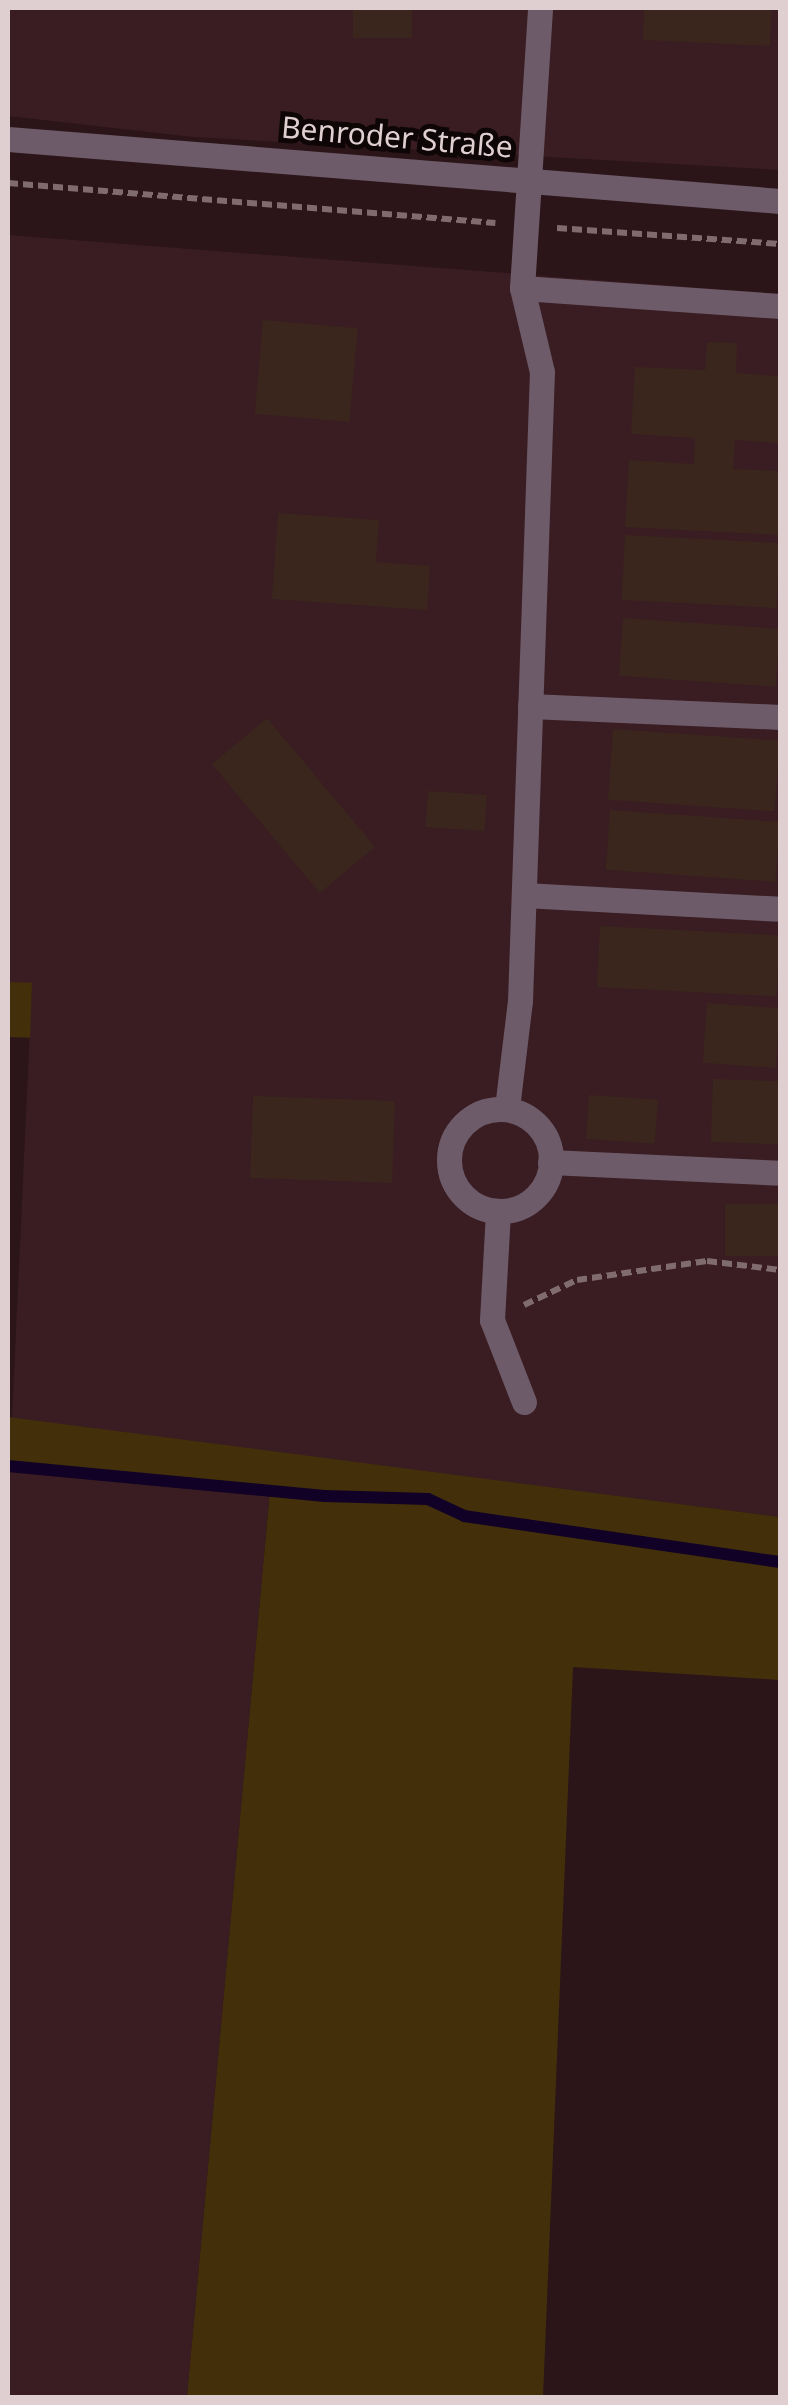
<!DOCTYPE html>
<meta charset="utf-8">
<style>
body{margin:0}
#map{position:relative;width:788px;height:2405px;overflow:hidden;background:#2b1519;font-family:"Noto Sans",sans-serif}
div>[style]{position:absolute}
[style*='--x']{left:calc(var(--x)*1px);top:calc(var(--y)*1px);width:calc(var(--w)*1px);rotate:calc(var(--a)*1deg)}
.built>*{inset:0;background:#391d22}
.green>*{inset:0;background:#43300b;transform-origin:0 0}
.stream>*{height:12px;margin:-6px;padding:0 6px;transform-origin:6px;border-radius:6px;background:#120126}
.building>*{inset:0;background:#3b261d;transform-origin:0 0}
.path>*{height:6px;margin-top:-3px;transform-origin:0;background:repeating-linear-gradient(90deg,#806c6f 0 10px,transparent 0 15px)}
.minor>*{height:25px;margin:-12.5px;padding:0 12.5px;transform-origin:12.5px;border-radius:12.5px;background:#6e5b69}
.minor>.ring{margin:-12.5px;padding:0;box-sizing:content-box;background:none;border:25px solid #6e5b69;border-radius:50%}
span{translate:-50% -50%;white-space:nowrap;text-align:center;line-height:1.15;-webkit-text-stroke:10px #0d0506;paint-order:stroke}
.street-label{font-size:30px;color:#dfcfd1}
.frame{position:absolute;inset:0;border:10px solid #dfcfd1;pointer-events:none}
</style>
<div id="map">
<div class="built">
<div style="clip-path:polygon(8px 8px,780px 8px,780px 170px,193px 137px,8px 116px)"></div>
<div style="clip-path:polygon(8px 235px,780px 294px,780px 1517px,12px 1418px,32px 984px,8px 982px)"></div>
<div style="clip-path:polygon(8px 1464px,270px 1490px,187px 2397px,8px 2397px)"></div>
</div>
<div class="green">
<div style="left:8px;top:982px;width:24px;height:55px;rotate:2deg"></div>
<div style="clip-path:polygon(8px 1417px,780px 1517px,780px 1680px,573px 1667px,543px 2397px,187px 2397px,270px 1491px,8px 1464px)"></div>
</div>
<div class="stream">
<div style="--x:8;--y:1466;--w:318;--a:5.4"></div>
<div style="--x:325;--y:1496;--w:103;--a:1.7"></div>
<div style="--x:428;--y:1499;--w:40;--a:25"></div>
<div style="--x:464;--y:1516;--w:319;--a:8.3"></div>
</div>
<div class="building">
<div style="left:353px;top:8px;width:59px;height:30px"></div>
<div style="clip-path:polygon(644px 8px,771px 8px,770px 46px,643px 40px)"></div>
<div style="left:263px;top:320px;width:95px;height:94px;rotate:5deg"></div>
<div style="clip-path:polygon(707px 342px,737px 343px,736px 373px,780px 376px,780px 443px,735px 440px,733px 469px,780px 471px,780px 535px,625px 527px,629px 460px,694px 464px,695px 438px,631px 434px,635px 367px,705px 370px)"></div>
<div style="clip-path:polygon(278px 513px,379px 520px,376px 562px,430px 566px,427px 610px,272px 599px)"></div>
<div style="left:625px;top:535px;width:155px;height:65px;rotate:3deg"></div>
<div style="left:623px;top:618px;width:157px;height:58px;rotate:4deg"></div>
<div style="left:267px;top:718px;width:168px;height:72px;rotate:50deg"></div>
<div style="left:613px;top:729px;width:167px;height:71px;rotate:4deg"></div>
<div style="left:428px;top:791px;width:59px;height:36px;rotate:4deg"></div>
<div style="left:610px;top:810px;width:170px;height:60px;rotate:4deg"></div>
<div style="left:600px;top:926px;width:180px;height:61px;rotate:3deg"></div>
<div style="left:707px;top:1003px;width:73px;height:60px;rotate:4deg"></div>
<div style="left:713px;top:1079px;width:67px;height:63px;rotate:2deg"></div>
<div style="left:589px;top:1095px;width:69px;height:44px;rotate:4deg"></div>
<div style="left:253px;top:1096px;width:142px;height:82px;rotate:2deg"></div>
<div style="left:780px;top:1204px;width:52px;height:55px;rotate:90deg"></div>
</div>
<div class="path">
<div style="--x:8;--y:183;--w:489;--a:4.7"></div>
<div style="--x:557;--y:228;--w:224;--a:4.1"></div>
<div style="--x:524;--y:1305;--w:59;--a:-25.3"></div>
<div style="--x:577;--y:1280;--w:131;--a:-8.3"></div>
<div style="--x:707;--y:1261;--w:74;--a:7"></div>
</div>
<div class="minor">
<div style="--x:8;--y:139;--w:774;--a:4.59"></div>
<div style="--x:522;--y:288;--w:259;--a:4"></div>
<div style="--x:530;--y:706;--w:250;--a:2.5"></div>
<div style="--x:524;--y:895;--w:256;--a:3.1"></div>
<div style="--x:507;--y:1108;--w:108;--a:-83.1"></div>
<div style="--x:520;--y:1001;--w:629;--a:-88"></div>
<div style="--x:542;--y:372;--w:86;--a:-103.4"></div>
<div style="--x:522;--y:288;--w:281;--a:-86.3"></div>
<div class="ring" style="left:449px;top:1109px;width:77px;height:77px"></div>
<div style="--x:550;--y:1162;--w:230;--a:2.7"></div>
<div style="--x:498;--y:1212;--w:108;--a:93.2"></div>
<div style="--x:492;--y:1320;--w:88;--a:68.7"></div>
</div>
<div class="street-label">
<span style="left:397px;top:137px;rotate:5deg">Benroder Straße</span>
</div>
<div class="frame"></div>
</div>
